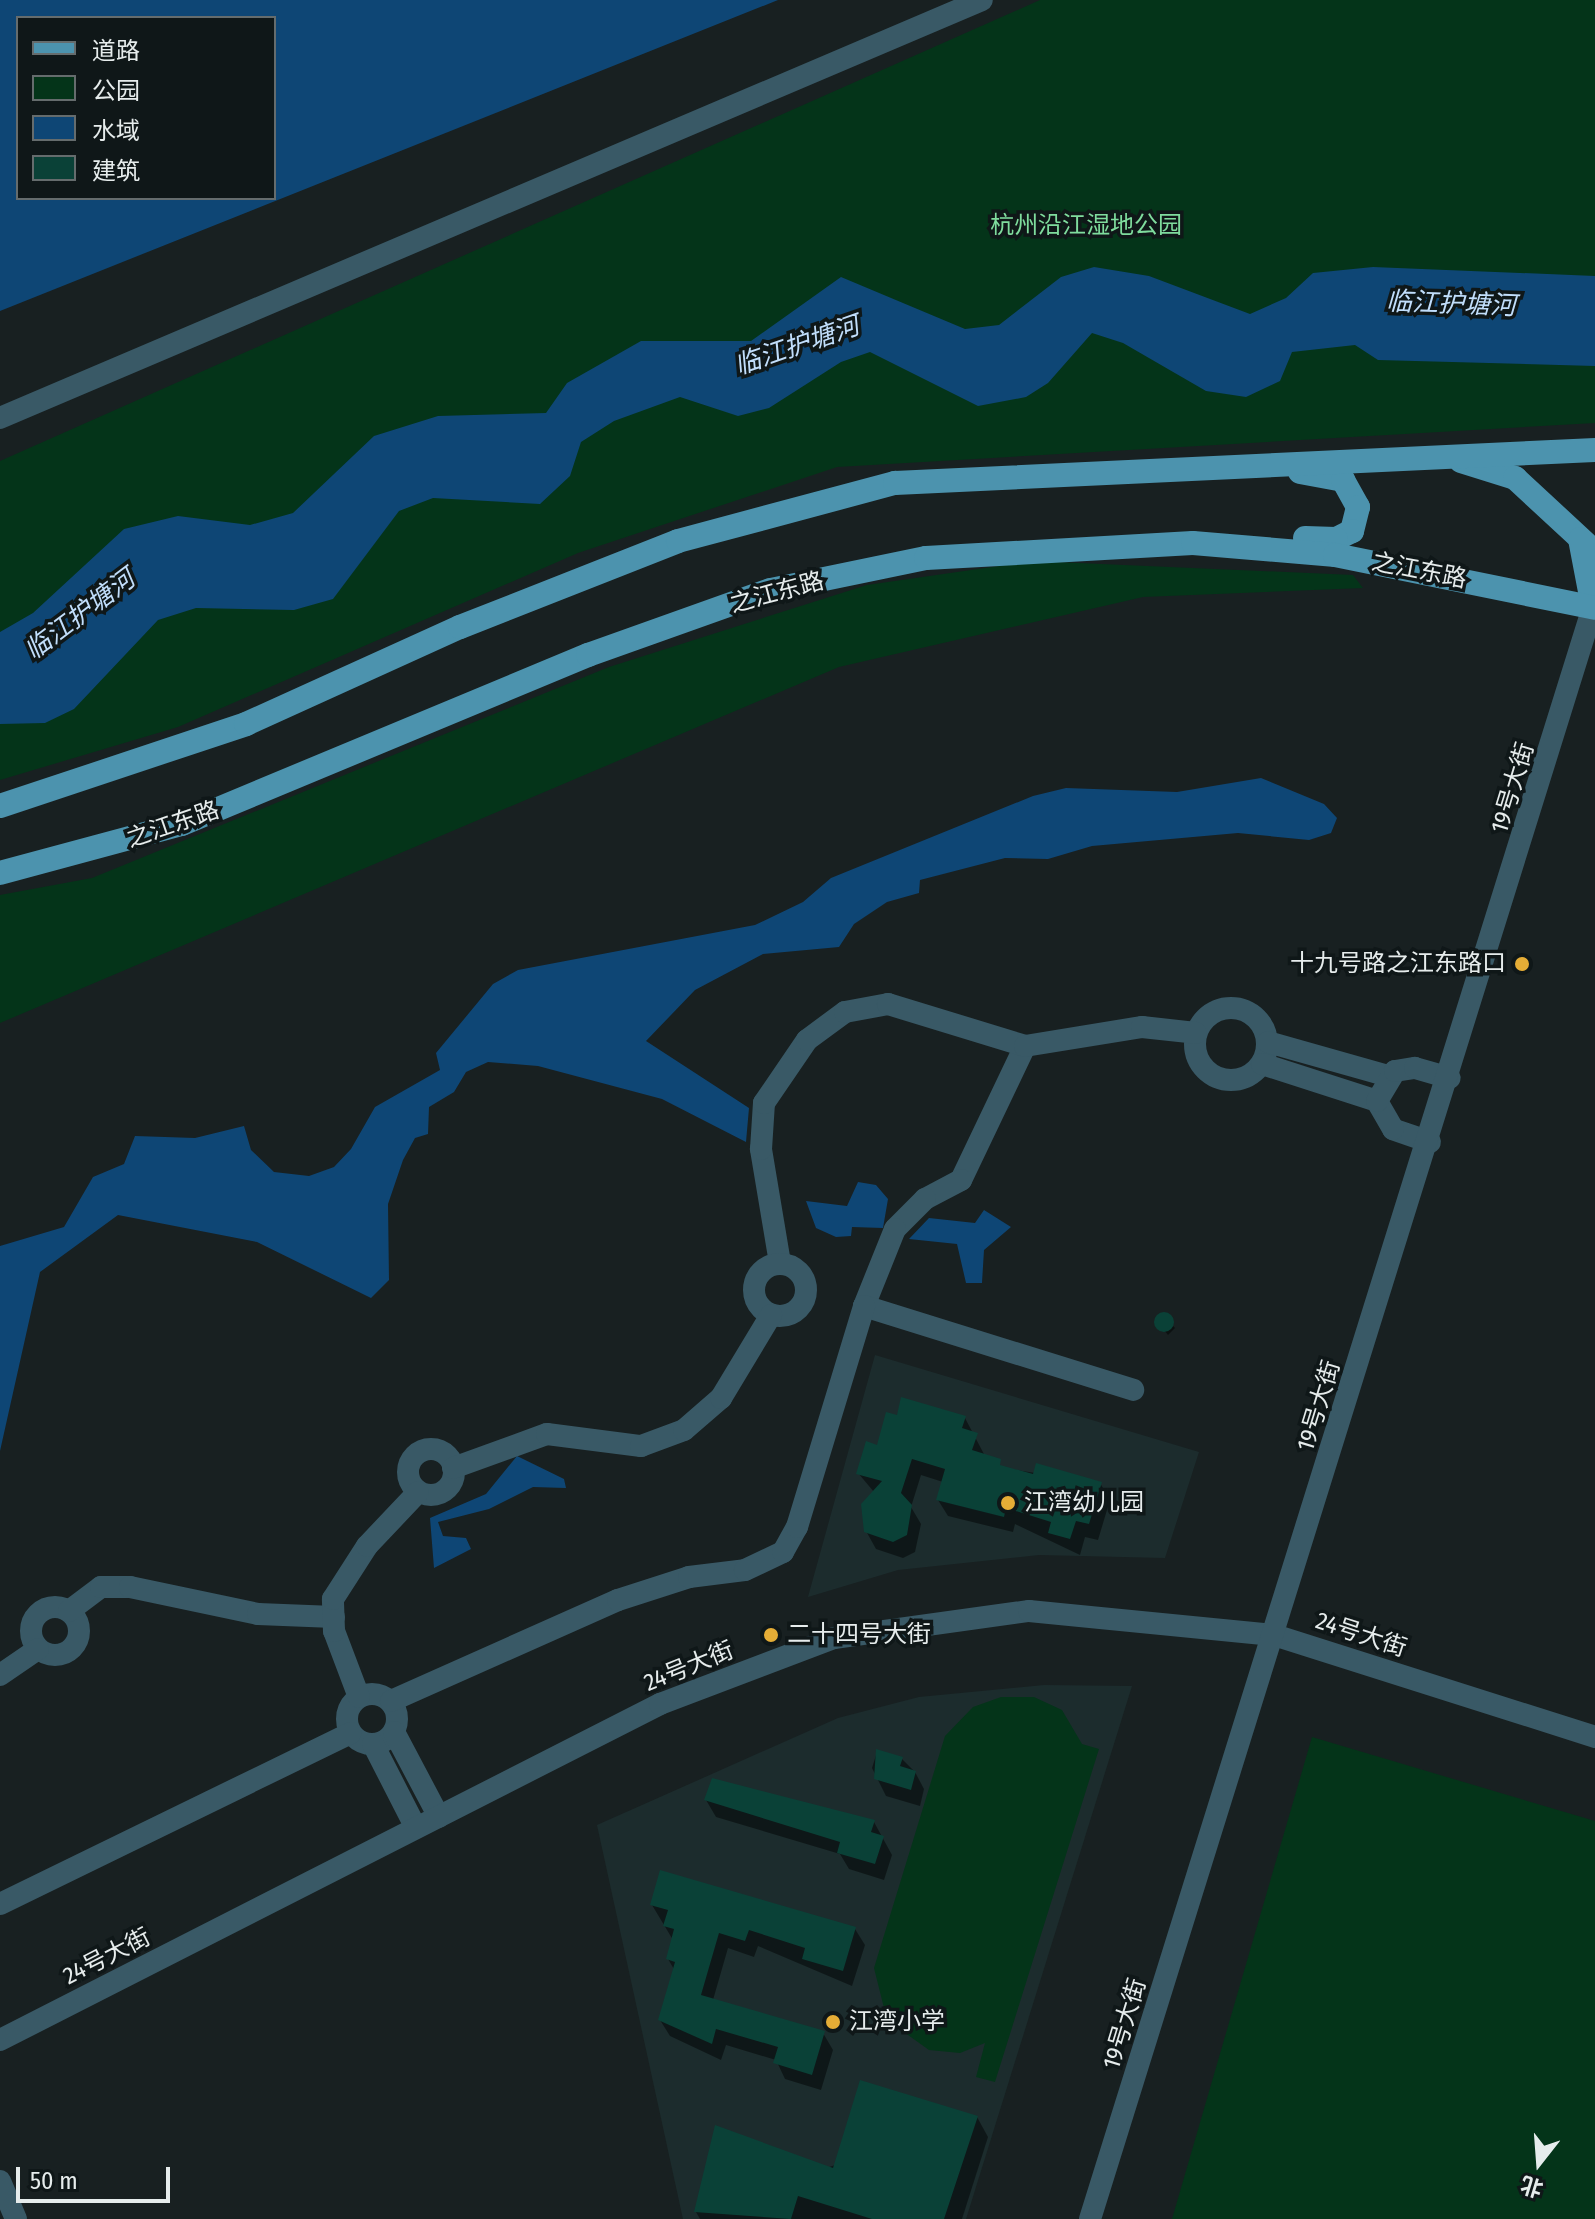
<!DOCTYPE html>
<meta charset="utf-8">
<style>
body{margin:0}
#map{position:relative;width:1595px;height:2219px;overflow:hidden;background:#182021;font-family:"Fira Sans Condensed","Noto Sans SC",sans-serif}
div>[style]{position:absolute}
[style*='--x']{left:calc(var(--x)*1px);top:calc(var(--y)*1px);width:calc(var(--w)*1px);rotate:calc(var(--a)*1deg)}
.built>*{inset:0;background:#1c2c2d}
.green>*{inset:0;background:#043419}
.water>*{inset:0;background:#0e4675}
.shadow>*{inset:0;background:#0007}
.building>*{inset:0;background:#0a4137}
.round{border-radius:50%}
.minor>*{height:22px;margin:-11px;padding:0 11px;transform-origin:11px;border-radius:11px;background:#395966}
.minor>.ring{margin:-11px;padding:0;box-sizing:content-box;background:none;border:22px solid #395966;border-radius:50%}
.major>*{height:24px;margin:-12px;padding:0 12px;transform-origin:12px;border-radius:12px;background:#4c93ae}
.dots>*{width:22px;height:22px;translate:-50% -50%;box-sizing:border-box;border:4px solid #0f1718;border-radius:50%}
span{translate:-50% -50%;white-space:nowrap;text-align:center;line-height:1.15;-webkit-text-stroke:7px #0f1718;paint-order:stroke}
.park-label{font-size:24px;color:#7fdc9d}
.street-label{font-size:24px;color:#e6ecec}
.poi-label{font-size:24px;color:#e6ecec}
.right{translate:-100% -50%;text-align:right}
.left{translate:0 -50%;text-align:left}
.water-label{font-size:26px;color:#c1defb;font-style:italic}
.legend{position:absolute;left:16px;top:16px;width:260px;height:184px;box-sizing:border-box;background:#0f1718;border:2px solid #656c6d;margin:0;padding:10px 14px;list-style:none;font-size:24px;color:#e6ecec}
.legend li{display:flex;align-items:center;gap:16px;height:40px}
.legend b{width:40px;border:2px solid #656c6d}
.north{position:absolute;left:1499px;top:2123px;width:80px;height:80px;-webkit-text-stroke:6px #0f1718;paint-order:stroke;rotate:197deg;font-size:22px;font-weight:700;line-height:32px;text-align:center;color:#e6ecec}
.north::after{content:'';display:block;margin:auto;width:28px;height:36px;background:#e6ecec;clip-path:polygon(50% 0,100% 100%,50% 72%,0 100%)}
.scale{position:absolute;left:16px;top:2167px;width:154px;height:36px;box-sizing:border-box;border:4px solid #e6ecec;border-top:0;padding-left:10px;font-size:24px;line-height:28px;white-space:nowrap;color:#e6ecec;-webkit-text-stroke:6px #0f1718;paint-order:stroke}
</style>
<div id="map">
<div class="built">
<div style="clip-path:polygon(875px 1355px,1199px 1452px,1165px 1558px,1039px 1555px,898px 1570px,808px 1597px)"></div>
<div style="clip-path:polygon(1044px 1685px,1132px 1686px,966px 2219px,683px 2219px,597px 1825px,838px 1718px,919px 1697px)"></div>
</div>
<div class="green">
<div style="clip-path:polygon(1040px 0,1595px 0,1595px 423px,837px 467px,578px 553px,178px 727px,0 780px,0 461px)"></div>
<div style="clip-path:polygon(1033px 561px,1353px 575px,1363px 588px,1143px 597px,839px 667px,0 1023px,0 895px,92px 878px,609px 667px,867px 585px)"></div>
<div style="clip-path:polygon(1001px 1697px,1034px 1697px,1062px 1710px,1082px 1744px,1099px 1749px,995px 2082px,976px 2077px,985px 2043px,960px 2053px,929px 2050px,887px 2020px,874px 1968px,945px 1736px,973px 1707px)"></div>
<div style="clip-path:polygon(1312px 1737px,1595px 1821px,1595px 2219px,1172px 2219px)"></div>
</div>
<div class="water">
<div style="clip-path:polygon(evenodd,0 0,778px 0,0 311px,0 0,18px 18px,274px 18px,274px 198px,18px 198px,18px 18px)"></div>
<div style="clip-path:polygon(1094px 267px,1149px 276px,1250px 314px,1286px 298px,1313px 273px,1373px 267px,1595px 276px,1595px 366px,1378px 360px,1355px 345px,1292px 352px,1280px 381px,1246px 397px,1206px 391px,1123px 343px,1092px 333px,1048px 383px,1026px 397px,978px 406px,870px 352px,841px 362px,769px 408px,738px 416px,680px 397px,614px 421px,581px 442px,570px 476px,540px 504px,433px 498px,399px 511px,333px 599px,294px 610px,196px 608px,158px 620px,74px 709px,45px 723px,0 724px,0 632px,33px 613px,124px 529px,178px 516px,250px 525px,293px 513px,374px 436px,438px 416px,546px 413px,567px 383px,641px 341px,751px 341px,841px 277px,965px 329px,999px 325px,1061px 277px)"></div>
<div style="clip-path:polygon(1261px 778px,1324px 804px,1337px 818px,1331px 833px,1309px 840px,1238px 833px,1092px 846px,1048px 859px,1005px 858px,920px 880px,919px 893px,887px 902px,854px 924px,839px 947px,763px 954px,695px 990px,646px 1041px,749px 1108px,746px 1142px,662px 1099px,538px 1066px,488px 1062px,466px 1072px,454px 1092px,429px 1107px,428px 1134px,415px 1138px,403px 1160px,388px 1204px,389px 1280px,371px 1298px,257px 1242px,118px 1215px,40px 1272px,0 1451px,0 1246px,64px 1227px,93px 1177px,124px 1164px,135px 1136px,195px 1138px,244px 1126px,251px 1150px,274px 1172px,309px 1176px,334px 1167px,351px 1149px,375px 1107px,440px 1070px,436px 1053px,493px 984px,518px 970px,755px 925px,803px 902px,831px 878px,1033px 796px,1066px 788px,1177px 792px)"></div>
<div style="clip-path:polygon(858px 1182px,876px 1185px,888px 1199px,883px 1228px,852px 1227px,851px 1236px,836px 1237px,816px 1228px,806px 1201px,847px 1206px)"></div>
<div style="clip-path:polygon(984px 1210px,1011px 1227px,984px 1250px,982px 1283px,966px 1283px,957px 1244px,909px 1239px,929px 1218px,975px 1223px)"></div>
<div style="clip-path:polygon(517px 1456px,564px 1479px,566px 1488px,533px 1487px,489px 1509px,438px 1522px,443px 1536px,466px 1538px,471px 1549px,434px 1568px,430px 1518px,486px 1494px)"></div>
</div>
<div class="shadow">
<div style="clip-path:polygon(1163px 1315px,1175px 1328px,1168px 1335px,1157px 1321px)"></div>
<div style="clip-path:polygon(899px 1417px,965px 1418px,985px 1456px,1004px 1468px,1100px 1483px,1110px 1500px,1098px 1540px,1085px 1537px,1080px 1555px,1015px 1524px,1013px 1532px,948px 1516px,938px 1500px,943px 1482px,921px 1475px,911px 1507px,921px 1524px,915px 1552px,903px 1558px,876px 1549px,866px 1531px,874px 1492px,858px 1473px)"></div>
<div style="clip-path:polygon(877px 1752px,902px 1759px,915px 1772px,924px 1789px,920px 1806px,886px 1796px,872px 1768px)"></div>
<div style="clip-path:polygon(706px 1800px,874px 1822px,892px 1855px,884px 1880px,849px 1869px,840px 1854px,716px 1817px)"></div>
<div style="clip-path:polygon(652px 1905px,855px 1929px,865px 1945px,852px 1986px,758px 1946px,754px 1957px,728px 1948px,713px 2000px,823px 2033px,833px 2050px,821px 2090px,785px 2079px,776px 2060px,726px 2045px,721px 2060px,670px 2036px,660px 2020px,675px 1971px,668px 1959px,673px 1940px)"></div>
<div style="clip-path:polygon(977px 2117px,988px 2137px,962px 2219px,700px 2219px,696px 2212px)"></div>
</div>
<div class="building">
<div class="round" style="left:1154px;top:1312px;width:20px;height:20px"></div>
<div style="clip-path:polygon(901px 1397px,966px 1416px,962px 1428px,978px 1433px,972px 1450px,1001px 1459px,1000px 1465px,1033px 1474px,1036px 1463px,1102px 1482px,1089px 1524px,1076px 1521px,1070px 1539px,1048px 1533px,1051px 1522px,1006px 1508px,1004px 1517px,936px 1500px,945px 1469px,912px 1459px,901px 1493px,912px 1505px,907px 1535px,893px 1542px,864px 1532px,861px 1504px,882px 1481px,856px 1474px,866px 1441px,877px 1445px,886px 1412px,897px 1415px)"></div>
<div style="clip-path:polygon(876px 1749px,903px 1757px,900px 1766px,916px 1771px,911px 1790px,874px 1779px)"></div>
<div style="clip-path:polygon(712px 1778px,875px 1820px,871px 1832px,884px 1836px,875px 1864px,837px 1853px,840px 1842px,704px 1800px)"></div>
<div style="clip-path:polygon(660px 1870px,856px 1927px,843px 1971px,802px 1959px,805px 1948px,749px 1930px,745px 1941px,719px 1933px,701px 1995px,825px 2031px,812px 2075px,773px 2063px,778px 2047px,716px 2029px,712px 2044px,658px 2020px,675px 1962px,666px 1959px,674px 1929px,663px 1926px,668px 1910px,650px 1905px)"></div>
<div style="clip-path:polygon(860px 2080px,978px 2116px,944px 2219px,872px 2219px,798px 2196px,791px 2219px,694px 2212px,715px 2125px,833px 2168px)"></div>
</div>
<div class="minor">
<div style="--x:0;--y:418;--w:1067;--a:-23.06"></div>
<div class="ring" style="left:1195px;top:1008px;width:50px;height:50px"></div>
<div style="--x:1268;--y:1042;--w:125;--a:15.8"></div>
<div style="--x:1025;--y:1046;--w:148;--a:115.5"></div>
<div style="--x:961;--y:1180;--w:41;--a:152.2"></div>
<div style="--x:925;--y:1199;--w:42;--a:135"></div>
<div style="--x:895;--y:1229;--w:83;--a:111.9"></div>
<div style="--x:864;--y:1306;--w:282;--a:17.3"></div>
<div style="--x:1262;--y:1064;--w:121;--a:17.8"></div>
<div style="--x:1430;--y:1142;--w:39;--a:-161"></div>
<div style="--x:1393;--y:1129;--w:32;--a:-120"></div>
<div style="--x:1377;--y:1101;--w:35;--a:-59"></div>
<div style="--x:1395;--y:1071;--w:20;--a:-9"></div>
<div style="--x:1415;--y:1068;--w:36;--a:16"></div>
<div style="--x:780;--y:1263;--w:116;--a:-99.5"></div>
<div style="--x:761;--y:1149;--w:46;--a:-86.3"></div>
<div style="--x:764;--y:1103;--w:76;--a:-55.7"></div>
<div style="--x:807;--y:1040;--w:47;--a:-36.4"></div>
<div style="--x:845;--y:1012;--w:44;--a:-10.5"></div>
<div style="--x:888;--y:1004;--w:143;--a:17"></div>
<div style="--x:1025;--y:1046;--w:119;--a:-9.2"></div>
<div style="--x:1142;--y:1027;--w:54;--a:6.3"></div>
<div class="ring" style="left:754px;top:1264px;width:30px;height:30px"></div>
<div class="ring" style="left:408px;top:1449px;width:24px;height:24px"></div>
<div style="--x:453;--y:1468;--w:100;--a:-19.9"></div>
<div style="--x:547;--y:1434;--w:95;--a:7.3"></div>
<div style="--x:641;--y:1446;--w:46;--a:-20.4"></div>
<div style="--x:684;--y:1430;--w:49;--a:-40.9"></div>
<div style="--x:721;--y:1398;--w:97;--a:-58.9"></div>
<div class="ring" style="left:31px;top:1607px;width:26px;height:26px"></div>
<div style="--x:69;--y:1611;--w:40;--a:-37"></div>
<div style="--x:101;--y:1587;--w:29;--a:0"></div>
<div style="--x:130;--y:1587;--w:131;--a:11.9"></div>
<div style="--x:258;--y:1614;--w:76;--a:2.3"></div>
<div style="--x:0;--y:1675;--w:46;--a:-34.4"></div>
<div class="ring" style="left:347px;top:1694px;width:28px;height:28px"></div>
<div style="--x:359;--y:1697;--w:71;--a:-110.7"></div>
<div style="--x:334;--y:1631;--w:32;--a:-92"></div>
<div style="--x:333;--y:1599;--w:63;--a:-57.3"></div>
<div style="--x:367;--y:1546;--w:74;--a:-46.6"></div>
<div style="--x:391;--y:1701;--w:248;--a:-24"></div>
<div style="--x:618;--y:1600;--w:75;--a:-17.9"></div>
<div style="--x:689;--y:1577;--w:56;--a:-7.1"></div>
<div style="--x:745;--y:1570;--w:42;--a:-25.3"></div>
<div style="--x:783;--y:1552;--w:29;--a:-61"></div>
<div style="--x:797;--y:1527;--w:231;--a:-73.1"></div>
<div style="--x:394;--y:1732;--w:96;--a:62.1"></div>
<div style="--x:373;--y:1744;--w:94;--a:62.9"></div>
<div style="--x:0;--y:1904;--w:390;--a:-26"></div>
<div style="--x:0;--y:2040;--w:741;--a:-26.98"></div>
<div style="--x:660;--y:1704;--w:186;--a:-20.8"></div>
<div style="--x:834;--y:1638;--w:197;--a:-7.9"></div>
<div style="--x:1029;--y:1611;--w:246;--a:5.6"></div>
<div style="--x:1274;--y:1635;--w:337;--a:17.6"></div>
<div style="--x:0;--y:2181;--w:41;--a:67.2"></div>
<div style="--x:1090;--y:2219;--w:1689;--a:-72.67"></div>
</div>
<div class="major">
<div style="--x:1461;--y:461;--w:57;--a:17.5"></div>
<div style="--x:1515;--y:478;--w:109;--a:42.8"></div>
<div style="--x:1300;--y:472;--w:44;--a:10.5"></div>
<div style="--x:1343;--y:480;--w:31;--a:61"></div>
<div style="--x:1358;--y:507;--w:25;--a:104"></div>
<div style="--x:1352;--y:531;--w:18;--a:153"></div>
<div style="--x:1336;--y:539;--w:31;--a:-178"></div>
<div style="--x:1580;--y:539;--w:69;--a:79.2"></div>
<div style="--x:0;--y:806;--w:259;--a:-18.4"></div>
<div style="--x:246;--y:724;--w:235;--a:-24.4"></div>
<div style="--x:460;--y:627;--w:234;--a:-21.5"></div>
<div style="--x:678;--y:541;--w:225;--a:-15"></div>
<div style="--x:895;--y:483;--w:701;--a:-2.7"></div>
<div style="--x:0;--y:873;--w:188;--a:-15.1"></div>
<div style="--x:182;--y:824;--w:440;--a:-22.6"></div>
<div style="--x:588;--y:655;--w:194;--a:-19.6"></div>
<div style="--x:771;--y:590;--w:158;--a:-11.7"></div>
<div style="--x:926;--y:558;--w:267;--a:-3.2"></div>
<div style="--x:1193;--y:543;--w:143;--a:4.8"></div>
<div style="--x:1335;--y:555;--w:265;--a:11.5"></div>
</div>
<div class="dots">
<div style="left:1522px;top:964px;background:#e5ad36"></div>
<div style="left:1008px;top:1503px;background:#e5ad36"></div>
<div style="left:771px;top:1635px;background:#e5ad36"></div>
<div style="left:833px;top:2022px;background:#e5ad36"></div>
</div>
<div class="park-label">
<span style="left:1086px;top:226px">杭州沿江湿地公园</span>
</div>
<div class="street-label">
<span style="left:1419px;top:571px;rotate:11deg">之江东路</span>
<span style="left:777px;top:593px;rotate:-15deg">之江东路</span>
<span style="left:1513px;top:788px;rotate:-73deg">19号大街</span>
<span style="left:173px;top:825px;rotate:-19deg">之江东路</span>
<span style="left:1319px;top:1406px;rotate:-73deg">19号大街</span>
<span style="left:1361px;top:1635px;rotate:18deg">24号大街</span>
<span style="left:689px;top:1667px;rotate:-22deg">24号大街</span>
<span style="left:107px;top:1957px;rotate:-27deg">24号大街</span>
<span style="left:1125px;top:2024px;rotate:-73deg">19号大街</span>
</div>
<div class="poi-label">
<span class="right" style="left:1506px;top:964px">十九号路之江东路口</span>
<span class="left" style="left:1024px;top:1503px">江湾幼儿园</span>
<span class="left" style="left:787px;top:1635px">二十四号大街</span>
<span class="left" style="left:849px;top:2022px">江湾小学</span>
</div>
<div class="water-label">
<span style="left:1451px;top:304px;rotate:2deg">临江护塘河</span>
<span style="left:797px;top:346px;rotate:-19deg">临江护塘河</span>
<span style="left:80px;top:615px;rotate:-37deg">临江护塘河</span>
</div>
<ul class="legend">
<li><b style="height:10px;background:#4c93ae"></b>道路</li>
<li><b style="height:22px;background:#043419"></b>公园</li>
<li><b style="height:22px;background:#0e4675"></b>水域</li>
<li><b style="height:22px;background:#0a4137"></b>建筑</li>
</ul>
<div class="north">北</div>
<div class="scale">50 m</div>
</div>
